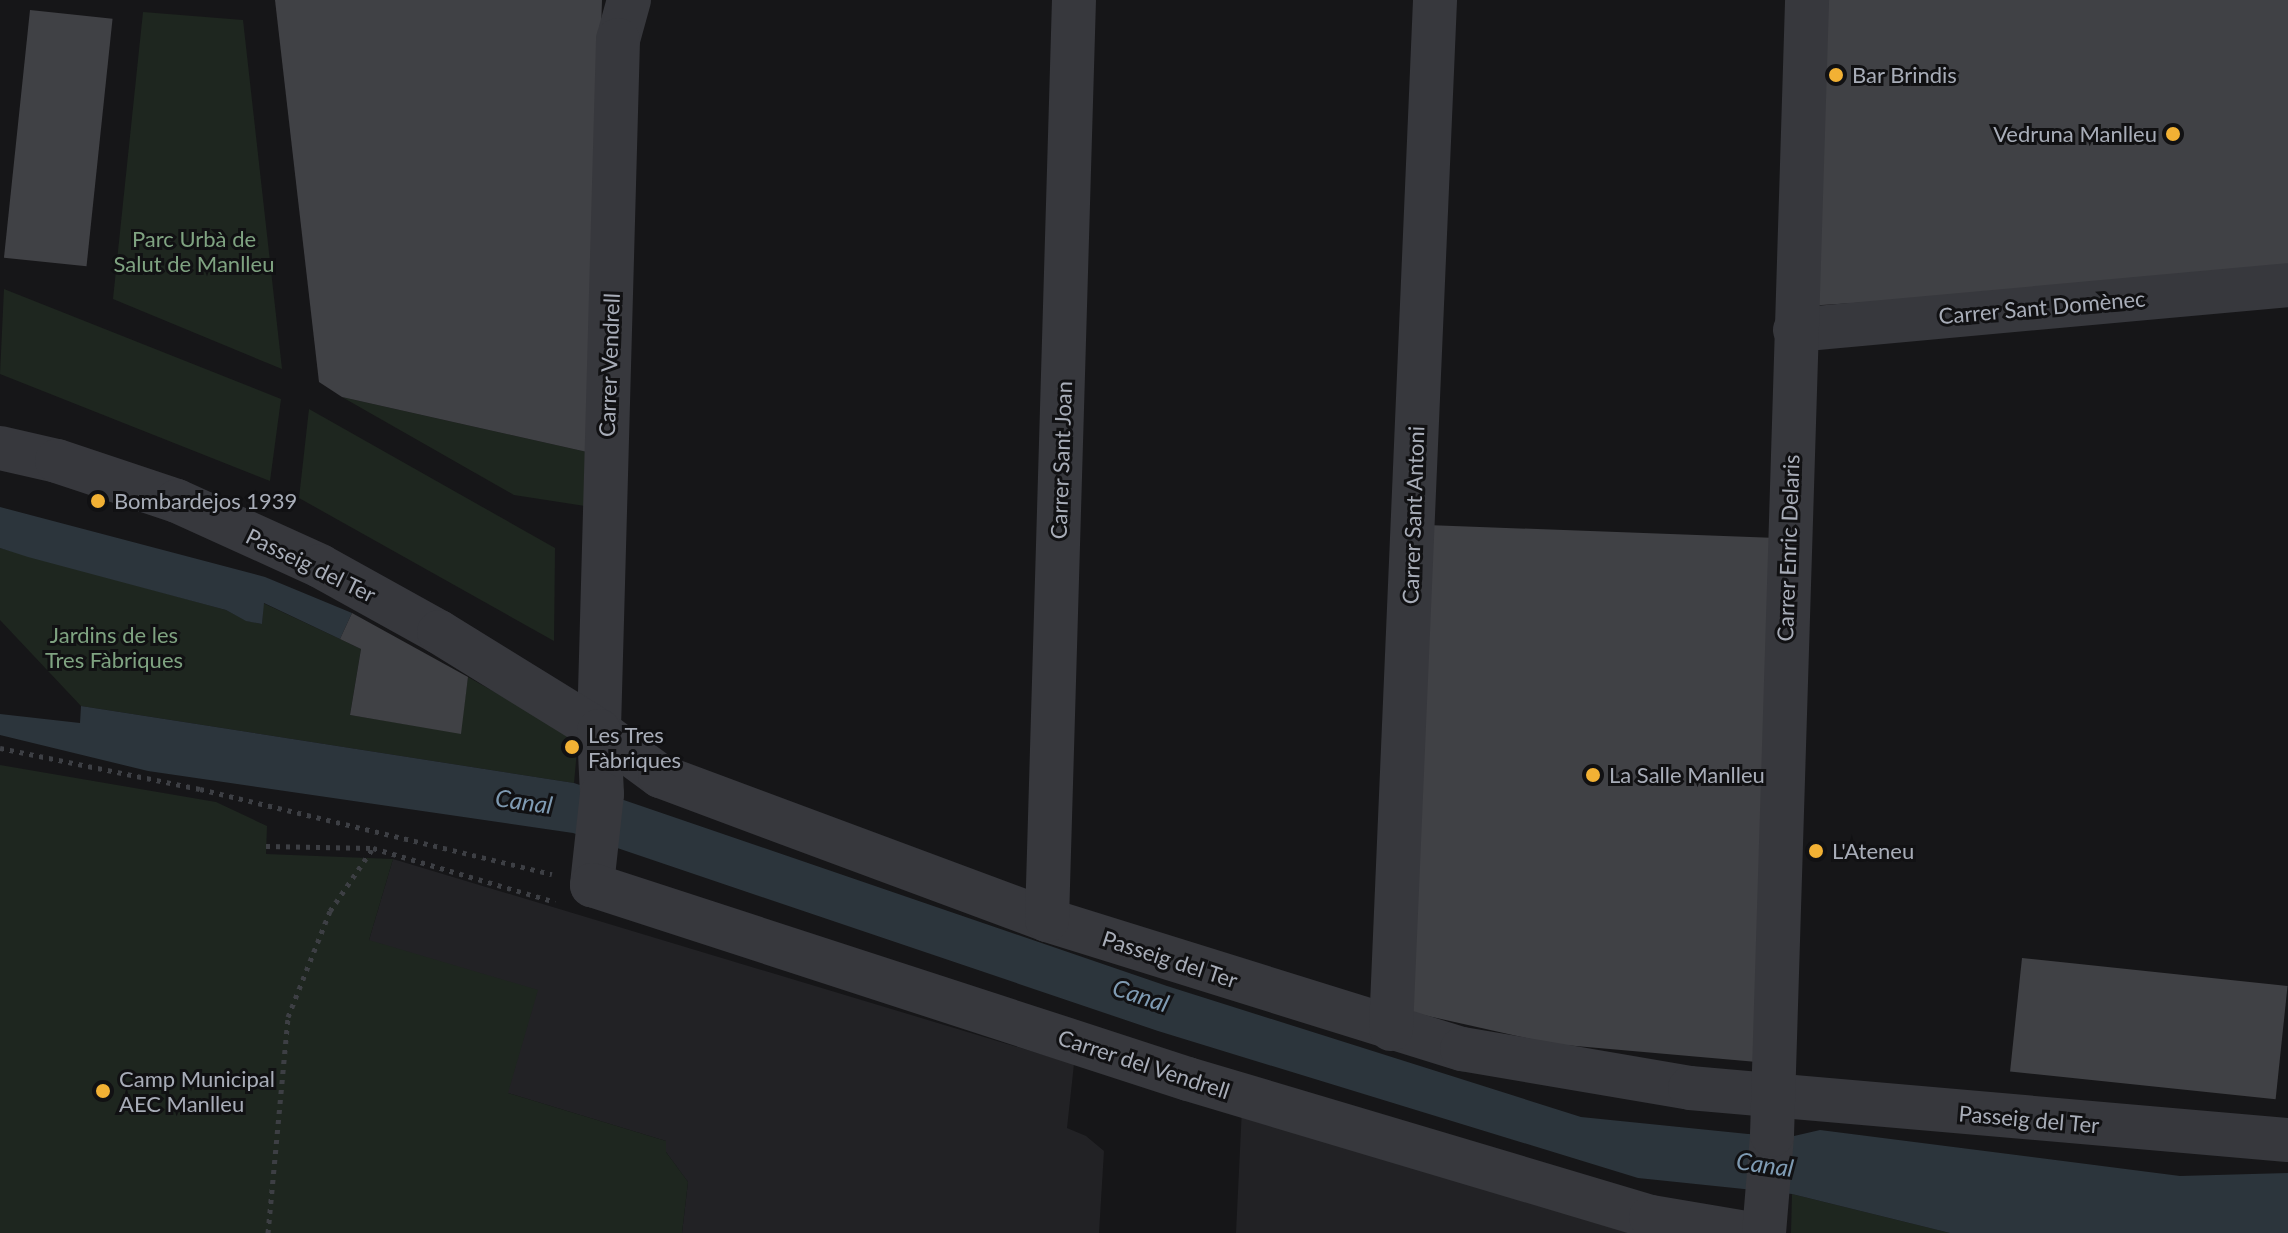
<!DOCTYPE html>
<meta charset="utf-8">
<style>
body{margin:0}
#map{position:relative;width:2288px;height:1233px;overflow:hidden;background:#161618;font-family:Lato,sans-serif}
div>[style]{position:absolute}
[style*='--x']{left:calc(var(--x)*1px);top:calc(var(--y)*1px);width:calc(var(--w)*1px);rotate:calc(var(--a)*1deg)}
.built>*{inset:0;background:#222225}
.green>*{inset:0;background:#1e261f}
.water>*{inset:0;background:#2c353c}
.building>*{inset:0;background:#404145;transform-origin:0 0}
.path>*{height:5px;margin-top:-2.5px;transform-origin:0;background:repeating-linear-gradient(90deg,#3d3f44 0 4px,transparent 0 10px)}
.street>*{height:44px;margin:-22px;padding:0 22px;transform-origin:22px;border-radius:22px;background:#37383d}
.dots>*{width:22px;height:22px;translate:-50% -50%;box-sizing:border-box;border:4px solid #111113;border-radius:50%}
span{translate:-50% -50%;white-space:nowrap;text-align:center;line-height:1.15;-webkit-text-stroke:6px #111113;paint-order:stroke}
.poi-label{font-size:22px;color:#a8adb8}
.left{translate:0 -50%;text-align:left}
.right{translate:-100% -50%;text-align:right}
.park-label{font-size:22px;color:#7fa381}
.street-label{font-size:22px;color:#a8adb8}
.water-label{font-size:24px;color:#7f9bb3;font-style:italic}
</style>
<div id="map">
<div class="built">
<div style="clip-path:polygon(393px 859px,1074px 1064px,1067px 1128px,1086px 1136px,1104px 1151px,1099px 1233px,682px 1233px,688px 1182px,666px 1152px,666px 1141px,508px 1093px,369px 940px)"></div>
<div style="clip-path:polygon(1242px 1108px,1666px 1233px,1236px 1233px)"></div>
</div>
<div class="green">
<div style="clip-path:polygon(143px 12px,243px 20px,282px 369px,113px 299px)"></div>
<div style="clip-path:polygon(4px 289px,281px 399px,270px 481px,0 374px)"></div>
<div style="clip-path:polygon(342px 397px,587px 452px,585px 506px,514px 495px)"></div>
<div style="clip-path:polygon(309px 409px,555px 548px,554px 641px,299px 498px)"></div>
<div style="clip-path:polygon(0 548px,226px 610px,247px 621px,262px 624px,263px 603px,340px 639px,361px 649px,350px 715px,460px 733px,468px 677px,578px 739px,574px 783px,81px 706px,0 620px)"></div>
<div style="clip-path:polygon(0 765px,216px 802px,267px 826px,266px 854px,393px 859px,369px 940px,538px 990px,508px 1093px,666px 1141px,666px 1152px,688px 1182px,682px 1233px,0 1233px)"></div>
<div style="clip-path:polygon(1792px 1194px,1950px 1233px,1791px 1233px)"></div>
</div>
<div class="water">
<div style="clip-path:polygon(0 507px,265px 577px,352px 613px,340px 639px,264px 603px,262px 624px,246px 621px,226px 610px,28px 557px,0 548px)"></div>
<div style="clip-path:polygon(81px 706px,574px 783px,1167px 986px,1581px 1117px,1748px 1134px,1794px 1136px,1820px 1130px,2180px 1176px,2288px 1173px,2288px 1233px,1950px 1233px,1792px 1194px,1638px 1178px,1158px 1031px,573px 833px,148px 771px,0 735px,0 714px,80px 723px)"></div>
</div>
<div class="building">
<div style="clip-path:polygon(275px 0,602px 0,587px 452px,342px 397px,319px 382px)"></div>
<div style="clip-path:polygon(1811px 0,2288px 0,2288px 268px,2062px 290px,1806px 306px)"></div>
<div style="left:30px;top:10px;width:83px;height:249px;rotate:6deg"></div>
<div style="clip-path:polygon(1427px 525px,1777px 538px,1757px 1062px,1553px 1044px,1410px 1012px)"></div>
<div style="clip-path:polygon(352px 613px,468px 677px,461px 734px,350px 715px,361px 649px,340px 639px)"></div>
<div style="left:2022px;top:958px;width:267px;height:114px;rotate:6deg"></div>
</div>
<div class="path">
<div style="--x:0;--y:748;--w:204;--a:11.6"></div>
<div style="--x:200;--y:789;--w:362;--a:13.6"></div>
<div style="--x:266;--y:846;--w:107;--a:1.1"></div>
<div style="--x:373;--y:848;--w:190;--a:16.5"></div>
<div style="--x:268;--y:1233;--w:217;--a:-84.7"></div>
<div style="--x:288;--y:1017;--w:114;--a:-68.4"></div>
<div style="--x:330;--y:911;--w:76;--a:-55.7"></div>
</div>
<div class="street">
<div style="--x:629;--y:0;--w:41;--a:105.4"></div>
<div style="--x:618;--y:40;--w:691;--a:91.58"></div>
<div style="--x:599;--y:731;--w:76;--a:36.4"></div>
<div style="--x:660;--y:776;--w:413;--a:20.4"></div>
<div style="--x:1047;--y:920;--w:435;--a:17.3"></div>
<div style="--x:1462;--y:1049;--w:231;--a:9.7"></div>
<div style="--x:1690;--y:1088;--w:600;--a:4.97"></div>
<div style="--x:1795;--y:330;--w:495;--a:-5.2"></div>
<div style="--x:0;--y:448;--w:58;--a:12.8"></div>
<div style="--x:57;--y:461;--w:126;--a:18.4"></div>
<div style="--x:177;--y:501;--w:157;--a:24.4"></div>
<div style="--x:320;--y:566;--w:136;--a:29"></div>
<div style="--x:439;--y:632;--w:188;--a:31.7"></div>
<div style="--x:599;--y:731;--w:63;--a:87.3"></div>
<div style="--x:602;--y:794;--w:92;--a:96.3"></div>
<div style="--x:592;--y:885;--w:627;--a:18.03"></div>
<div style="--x:1188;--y:1079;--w:483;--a:16.6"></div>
<div style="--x:1651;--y:1217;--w:96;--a:9.6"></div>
<div style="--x:1047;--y:920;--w:920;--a:-88.32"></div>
<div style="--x:1391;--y:1029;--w:1030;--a:-87.55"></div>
<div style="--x:1764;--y:1233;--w:98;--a:-85.3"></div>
<div style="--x:1772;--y:1135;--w:1136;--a:-88.23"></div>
</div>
<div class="dots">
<div style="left:1836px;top:75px;background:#f2b134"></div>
<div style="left:2173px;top:134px;background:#f2b134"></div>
<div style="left:98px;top:501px;background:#f2b134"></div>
<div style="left:572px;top:747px;background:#f2b134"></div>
<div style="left:1593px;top:775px;background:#f2b134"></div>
<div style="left:1816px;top:851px;background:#f2b134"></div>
<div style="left:103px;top:1091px;background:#f2b134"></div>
</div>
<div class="poi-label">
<span class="left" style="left:1852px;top:75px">Bar Brindis</span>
<span class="right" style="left:2157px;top:134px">Vedruna Manlleu</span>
<span class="left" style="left:114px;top:501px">Bombardejos 1939</span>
<span class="left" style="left:588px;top:747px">Les Tres<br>Fàbriques</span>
<span class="left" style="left:1609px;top:775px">La Salle Manlleu</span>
<span class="left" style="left:1832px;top:851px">L'Ateneu</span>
<span class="left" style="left:119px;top:1091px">Camp Municipal<br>AEC Manlleu</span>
</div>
<div class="park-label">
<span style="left:194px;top:251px">Parc Urbà de<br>Salut de Manlleu</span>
<span style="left:114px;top:647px">Jardins de les<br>Tres Fàbriques</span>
</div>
<div class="street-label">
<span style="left:2042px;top:307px;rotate:-5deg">Carrer Sant Domènec</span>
<span style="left:609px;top:365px;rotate:-88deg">Carrer Vendrell</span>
<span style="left:1061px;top:460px;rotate:-88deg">Carrer Sant Joan</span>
<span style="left:1413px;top:515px;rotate:-88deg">Carrer Sant Antoni</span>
<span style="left:1788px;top:548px;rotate:-88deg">Carrer Enric Delaris</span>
<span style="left:311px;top:565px;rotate:26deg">Passeig del Ter</span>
<span style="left:1170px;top:959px;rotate:18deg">Passeig del Ter</span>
<span style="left:1144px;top:1064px;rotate:18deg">Carrer del Vendrell</span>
<span style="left:2029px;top:1119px;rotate:5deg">Passeig del Ter</span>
</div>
<div class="water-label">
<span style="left:524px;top:801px;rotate:8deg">Canal</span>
<span style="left:1141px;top:995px;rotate:18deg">Canal</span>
<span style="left:1765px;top:1164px;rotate:8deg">Canal</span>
</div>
</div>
